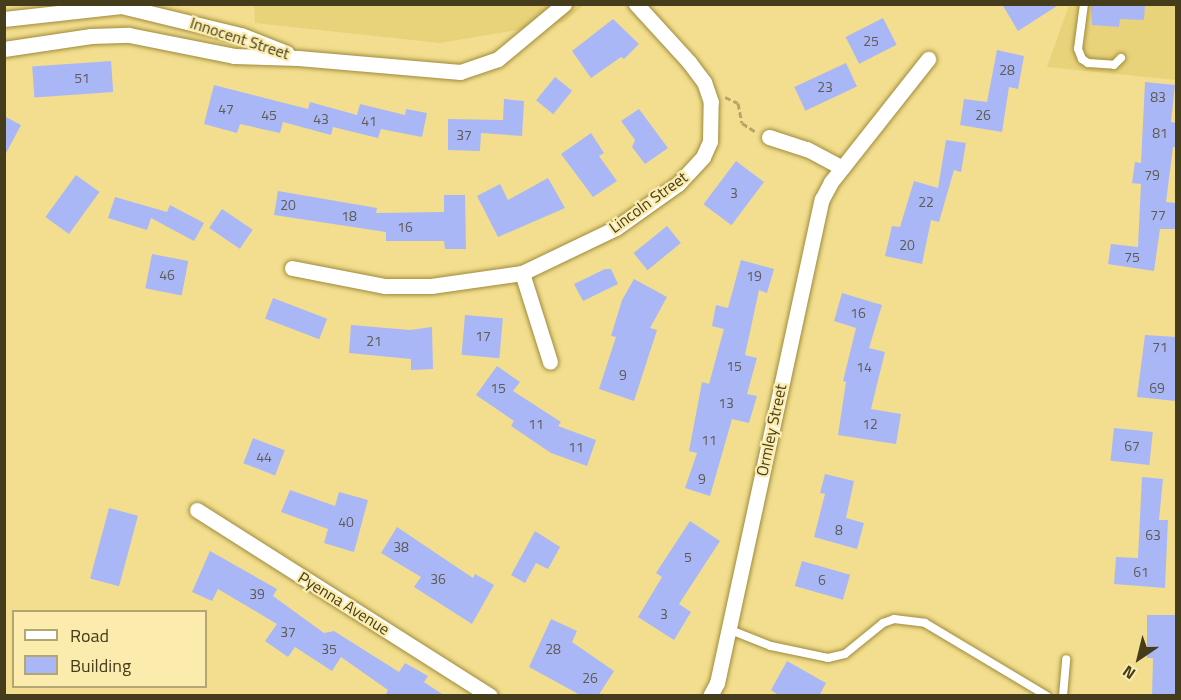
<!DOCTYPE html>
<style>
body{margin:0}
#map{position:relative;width:1181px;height:700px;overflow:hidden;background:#f2de8e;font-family:"Titillium Web",sans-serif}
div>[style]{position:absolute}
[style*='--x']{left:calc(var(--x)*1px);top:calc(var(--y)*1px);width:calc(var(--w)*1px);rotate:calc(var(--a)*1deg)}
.built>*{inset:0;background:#e8d27a}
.building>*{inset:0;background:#aab7f7;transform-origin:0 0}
.path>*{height:3px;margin-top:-1.5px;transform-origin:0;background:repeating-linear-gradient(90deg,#b6a666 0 6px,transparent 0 9px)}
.roads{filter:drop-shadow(0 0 2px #9f8b3c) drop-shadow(0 0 2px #9f8b3c)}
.service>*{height:8px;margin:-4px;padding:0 4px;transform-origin:4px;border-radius:4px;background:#fff}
.minor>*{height:15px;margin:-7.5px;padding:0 7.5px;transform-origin:7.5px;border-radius:7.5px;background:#fff}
span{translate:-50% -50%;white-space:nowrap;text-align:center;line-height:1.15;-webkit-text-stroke:4.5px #fbecad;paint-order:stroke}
.number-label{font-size:14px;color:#5e5b52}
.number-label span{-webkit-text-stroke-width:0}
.street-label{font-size:16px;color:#453c1b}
.frame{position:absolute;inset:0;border:6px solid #453c1b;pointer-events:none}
.legend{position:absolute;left:12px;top:610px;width:195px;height:78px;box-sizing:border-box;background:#fbecad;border:2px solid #b2a673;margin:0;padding:8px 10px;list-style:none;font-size:18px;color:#453c1b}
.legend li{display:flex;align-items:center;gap:12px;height:30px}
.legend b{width:30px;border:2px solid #b2a673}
.north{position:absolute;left:1109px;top:628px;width:60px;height:60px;-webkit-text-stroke:4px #fbecad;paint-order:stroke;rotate:215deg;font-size:16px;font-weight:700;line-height:24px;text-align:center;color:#453c1b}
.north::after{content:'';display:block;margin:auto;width:21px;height:27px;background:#453c1b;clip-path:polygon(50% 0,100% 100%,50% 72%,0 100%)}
</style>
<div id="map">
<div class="built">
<div style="clip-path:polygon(254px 5px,584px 5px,564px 22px,440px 43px,255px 23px)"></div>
<div style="clip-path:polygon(1069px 5px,1176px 5px,1176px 80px,1047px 67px)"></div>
</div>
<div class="building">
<div style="clip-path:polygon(1002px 4px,1060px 4px,1018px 31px)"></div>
<div style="clip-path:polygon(1091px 4px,1145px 4px,1144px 20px,1120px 19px,1119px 27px,1092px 25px)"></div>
<div style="left:883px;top:18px;width:30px;height:42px;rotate:63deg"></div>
<div style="clip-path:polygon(613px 19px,639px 44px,624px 59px,621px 57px,591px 78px,572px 51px)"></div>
<div style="clip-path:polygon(997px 50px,1024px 56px,1018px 89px,1009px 87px,1002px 132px,960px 125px,964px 99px,987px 102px)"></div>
<div style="left:111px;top:61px;width:31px;height:79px;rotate:86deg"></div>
<div style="left:846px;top:63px;width:26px;height:57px;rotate:65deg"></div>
<div style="left:555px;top:77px;width:22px;height:30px;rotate:39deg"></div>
<div style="clip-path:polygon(1145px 82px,1175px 85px,1171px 122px,1176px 123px,1176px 147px,1173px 147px,1166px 202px,1176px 203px,1176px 229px,1160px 229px,1154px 271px,1108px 264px,1111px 244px,1138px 247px,1141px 184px,1132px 183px,1135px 162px,1141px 163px)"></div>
<div style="clip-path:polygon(214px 85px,308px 109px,310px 102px,357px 115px,360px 104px,405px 115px,406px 109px,427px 113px,422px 137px,381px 129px,378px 138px,333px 127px,331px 135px,283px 122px,280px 133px,240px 124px,237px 133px,204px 124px)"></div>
<div style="clip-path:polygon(504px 99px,524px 101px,522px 136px,481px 133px,480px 151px,448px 150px,448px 119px,503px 120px)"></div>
<div style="clip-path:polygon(639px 109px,668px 148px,645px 164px,632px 147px,635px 140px,621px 121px)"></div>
<div style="clip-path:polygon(4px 116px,21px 125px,4px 157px)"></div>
<div style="clip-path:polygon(591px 133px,604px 153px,599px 156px,617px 181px,593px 197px,561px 154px)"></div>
<div style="clip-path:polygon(946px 140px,966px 143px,961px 172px,954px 170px,939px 222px,931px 220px,922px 264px,885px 256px,892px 226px,900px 227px,914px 181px,938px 188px)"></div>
<div style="left:736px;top:161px;width:35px;height:54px;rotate:37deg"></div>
<div style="left:76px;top:175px;width:29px;height:52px;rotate:36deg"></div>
<div style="clip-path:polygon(548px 178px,565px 208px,498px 237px,477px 196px,500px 184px,508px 200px)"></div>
<div style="clip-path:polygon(278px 191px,377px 208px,376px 213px,444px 212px,444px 195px,465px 195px,466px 249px,445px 249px,444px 241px,386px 241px,386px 232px,274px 215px)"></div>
<div style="clip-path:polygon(115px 197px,167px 212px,170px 205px,204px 223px,194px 241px,151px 218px,147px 230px,108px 218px)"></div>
<div style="left:222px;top:209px;width:37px;height:23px;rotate:34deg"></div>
<div style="left:667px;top:226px;width:22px;height:43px;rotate:51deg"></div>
<div style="left:152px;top:254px;width:37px;height:35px;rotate:11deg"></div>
<div style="clip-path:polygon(741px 260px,774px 269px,767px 293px,759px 290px,745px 355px,757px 358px,747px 394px,757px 396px,749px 423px,732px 419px,710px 496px,685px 488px,697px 453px,689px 451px,702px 382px,709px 384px,724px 329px,712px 326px,716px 305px,728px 308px)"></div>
<div style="clip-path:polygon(605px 269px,611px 269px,618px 284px,583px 301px,574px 284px)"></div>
<div style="clip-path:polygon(634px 279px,667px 297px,650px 328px,657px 330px,634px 401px,599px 389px,616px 337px,611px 336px,622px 300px)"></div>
<div style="clip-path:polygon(842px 293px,882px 305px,869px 348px,885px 352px,871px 409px,901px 414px,896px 444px,838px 435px,846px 382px,843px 381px,856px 328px,834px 321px)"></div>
<div style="left:273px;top:298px;width:58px;height:22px;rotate:21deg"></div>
<div style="left:465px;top:315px;width:38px;height:40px;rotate:5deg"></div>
<div style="clip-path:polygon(351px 325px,410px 330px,432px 327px,433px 369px,411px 370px,411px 359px,349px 353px)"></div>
<div style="clip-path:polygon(1145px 335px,1176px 337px,1176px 401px,1137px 397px)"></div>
<div style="clip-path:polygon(497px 366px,520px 382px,513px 391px,561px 422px,558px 426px,596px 440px,587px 466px,551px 453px,511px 426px,514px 421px,476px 395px)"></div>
<div style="left:1114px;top:428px;width:39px;height:33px;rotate:6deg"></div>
<div style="left:253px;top:438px;width:34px;height:27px;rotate:21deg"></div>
<div style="clip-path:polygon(825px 474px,854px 481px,846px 518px,864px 523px,857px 549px,814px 537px,825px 494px,820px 493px)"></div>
<div style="clip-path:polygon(1142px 477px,1163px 479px,1159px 520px,1168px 520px,1165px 588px,1114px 584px,1116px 557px,1138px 558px)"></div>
<div style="clip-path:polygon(290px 490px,335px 506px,339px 492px,368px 500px,354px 552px,324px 543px,328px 529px,281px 512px)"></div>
<div style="left:109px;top:508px;width:30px;height:73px;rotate:15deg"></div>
<div style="clip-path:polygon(690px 521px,720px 541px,679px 604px,691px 612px,674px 640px,638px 617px,662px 577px,656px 573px)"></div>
<div style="clip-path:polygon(397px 527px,473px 578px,475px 574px,494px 585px,472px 624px,414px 587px,421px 577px,381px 553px)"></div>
<div style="clip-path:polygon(535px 531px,560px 547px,548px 569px,536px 563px,525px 583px,511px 575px)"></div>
<div style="clip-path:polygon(210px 551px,277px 589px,273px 596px,324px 633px,334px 631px,399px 672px,405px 663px,428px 676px,424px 682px,445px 696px,385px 696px,388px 690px,341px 657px,332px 671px,295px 647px,288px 657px,265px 641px,277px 624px,218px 589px,212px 601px,192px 592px)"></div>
<div style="left:802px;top:561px;width:50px;height:26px;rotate:16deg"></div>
<div style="clip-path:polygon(1147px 615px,1176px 615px,1176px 696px,1152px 696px,1153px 658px,1147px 658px)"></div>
<div style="clip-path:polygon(551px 619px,577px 631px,572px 642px,614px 671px,598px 696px,582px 696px,529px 667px)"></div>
<div style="clip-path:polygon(787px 661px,826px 683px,819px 696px,780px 696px,771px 690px)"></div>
</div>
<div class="path">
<div style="--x:725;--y:97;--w:14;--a:25"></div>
<div style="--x:738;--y:103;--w:20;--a:79"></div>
<div style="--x:742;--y:123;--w:17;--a:33"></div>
</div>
<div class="roads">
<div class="service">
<div style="--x:1084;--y:4;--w:45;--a:97.6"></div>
<div style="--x:1078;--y:49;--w:11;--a:68"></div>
<div style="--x:1082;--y:59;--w:7;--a:34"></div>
<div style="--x:1088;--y:63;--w:26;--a:4"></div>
<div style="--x:1114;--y:65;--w:10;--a:-45"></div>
<div style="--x:728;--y:629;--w:46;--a:21.6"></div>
<div style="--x:771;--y:646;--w:58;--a:11.9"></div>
<div style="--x:828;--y:658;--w:17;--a:-13"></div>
<div style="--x:845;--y:654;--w:49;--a:-39.2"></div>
<div style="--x:883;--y:623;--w:12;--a:-20"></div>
<div style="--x:894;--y:619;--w:31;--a:7"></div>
<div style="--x:925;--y:623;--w:142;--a:30.9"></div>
<div style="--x:1063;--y:696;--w:37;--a:-85"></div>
</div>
<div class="minor">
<div style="--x:4;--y:19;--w:118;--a:-6.3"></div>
<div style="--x:121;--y:6;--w:123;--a:13.6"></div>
<div style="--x:241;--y:35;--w:49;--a:21.4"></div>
<div style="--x:4;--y:49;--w:88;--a:-8.5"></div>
<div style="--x:91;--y:36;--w:38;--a:-2"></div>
<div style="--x:129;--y:35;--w:107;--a:11.3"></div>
<div style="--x:234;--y:56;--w:64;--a:1.8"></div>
<div style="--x:298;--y:58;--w:163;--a:4.9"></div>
<div style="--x:460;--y:72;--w:40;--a:-18.9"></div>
<div style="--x:498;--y:59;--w:86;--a:-39.8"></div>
<div style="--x:769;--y:137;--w:40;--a:18"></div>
<div style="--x:807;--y:149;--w:40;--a:28"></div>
<div style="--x:292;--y:268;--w:95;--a:11"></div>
<div style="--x:385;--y:286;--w:46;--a:0"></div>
<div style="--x:431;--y:286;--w:92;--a:-8.1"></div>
<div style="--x:522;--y:273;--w:104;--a:-25.6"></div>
<div style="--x:616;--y:228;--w:76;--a:-35.4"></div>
<div style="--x:678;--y:184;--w:37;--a:-47"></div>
<div style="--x:703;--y:157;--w:17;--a:-66"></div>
<div style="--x:710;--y:141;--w:39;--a:-89"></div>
<div style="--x:711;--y:102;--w:21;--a:-109"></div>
<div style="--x:704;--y:82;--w:25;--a:-127"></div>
<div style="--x:689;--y:62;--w:79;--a:-132.4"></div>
<div style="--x:522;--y:273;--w:93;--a:72.5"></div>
<div style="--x:197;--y:510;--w:347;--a:32.4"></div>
<div style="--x:710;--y:696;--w:15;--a:-62"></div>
<div style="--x:717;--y:683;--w:495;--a:-77.8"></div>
<div style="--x:822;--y:199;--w:19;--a:-62"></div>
<div style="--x:831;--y:182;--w:157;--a:-51.7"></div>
</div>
</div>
<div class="number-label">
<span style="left:871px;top:41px">25</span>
<span style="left:1007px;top:70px">28</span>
<span style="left:82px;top:78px">51</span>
<span style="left:825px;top:87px">23</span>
<span style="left:1158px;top:97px">83</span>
<span style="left:226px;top:109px">47</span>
<span style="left:269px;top:115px">45</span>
<span style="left:983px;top:115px">26</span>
<span style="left:321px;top:119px">43</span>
<span style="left:369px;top:121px">41</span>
<span style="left:1160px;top:133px">81</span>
<span style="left:464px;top:135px">37</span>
<span style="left:1152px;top:175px">79</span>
<span style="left:734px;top:193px">3</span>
<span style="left:926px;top:202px">22</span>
<span style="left:288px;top:205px">20</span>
<span style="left:1158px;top:215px">77</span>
<span style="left:349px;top:216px">18</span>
<span style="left:405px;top:227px">16</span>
<span style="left:907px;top:245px">20</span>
<span style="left:1132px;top:257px">75</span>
<span style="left:167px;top:275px">46</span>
<span style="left:754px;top:276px">19</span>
<span style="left:858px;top:313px">16</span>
<span style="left:483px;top:336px">17</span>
<span style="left:374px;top:341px">21</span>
<span style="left:1160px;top:347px">71</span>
<span style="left:734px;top:366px">15</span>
<span style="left:864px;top:367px">14</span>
<span style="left:623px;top:375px">9</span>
<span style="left:498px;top:388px">15</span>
<span style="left:1157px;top:388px">69</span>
<span style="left:726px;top:403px">13</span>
<span style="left:536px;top:424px">11</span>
<span style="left:870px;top:424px">12</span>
<span style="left:709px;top:440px">11</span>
<span style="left:1132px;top:446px">67</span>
<span style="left:576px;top:447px">11</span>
<span style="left:264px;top:457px">44</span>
<span style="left:702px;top:479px">9</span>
<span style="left:346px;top:522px">40</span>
<span style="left:839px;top:530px">8</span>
<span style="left:1153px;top:535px">63</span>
<span style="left:401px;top:547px">38</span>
<span style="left:688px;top:557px">5</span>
<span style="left:1141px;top:572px">61</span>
<span style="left:438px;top:579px">36</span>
<span style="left:822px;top:580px">6</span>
<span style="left:257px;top:594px">39</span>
<span style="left:664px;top:614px">3</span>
<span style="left:288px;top:632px">37</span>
<span style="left:329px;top:649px">35</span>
<span style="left:553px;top:649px">28</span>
<span style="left:590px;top:678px">26</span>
</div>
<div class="street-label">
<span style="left:240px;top:38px;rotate:18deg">Innocent Street</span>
<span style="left:648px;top:202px;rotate:-36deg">Lincoln Street</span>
<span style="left:771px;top:430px;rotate:-78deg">Ormley Street</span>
<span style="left:344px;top:603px;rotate:32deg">Pyenna Avenue</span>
</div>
<div class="frame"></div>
<ul class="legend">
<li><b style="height:8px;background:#fff"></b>Road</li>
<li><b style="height:16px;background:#aab7f7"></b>Building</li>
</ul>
<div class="north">N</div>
</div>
